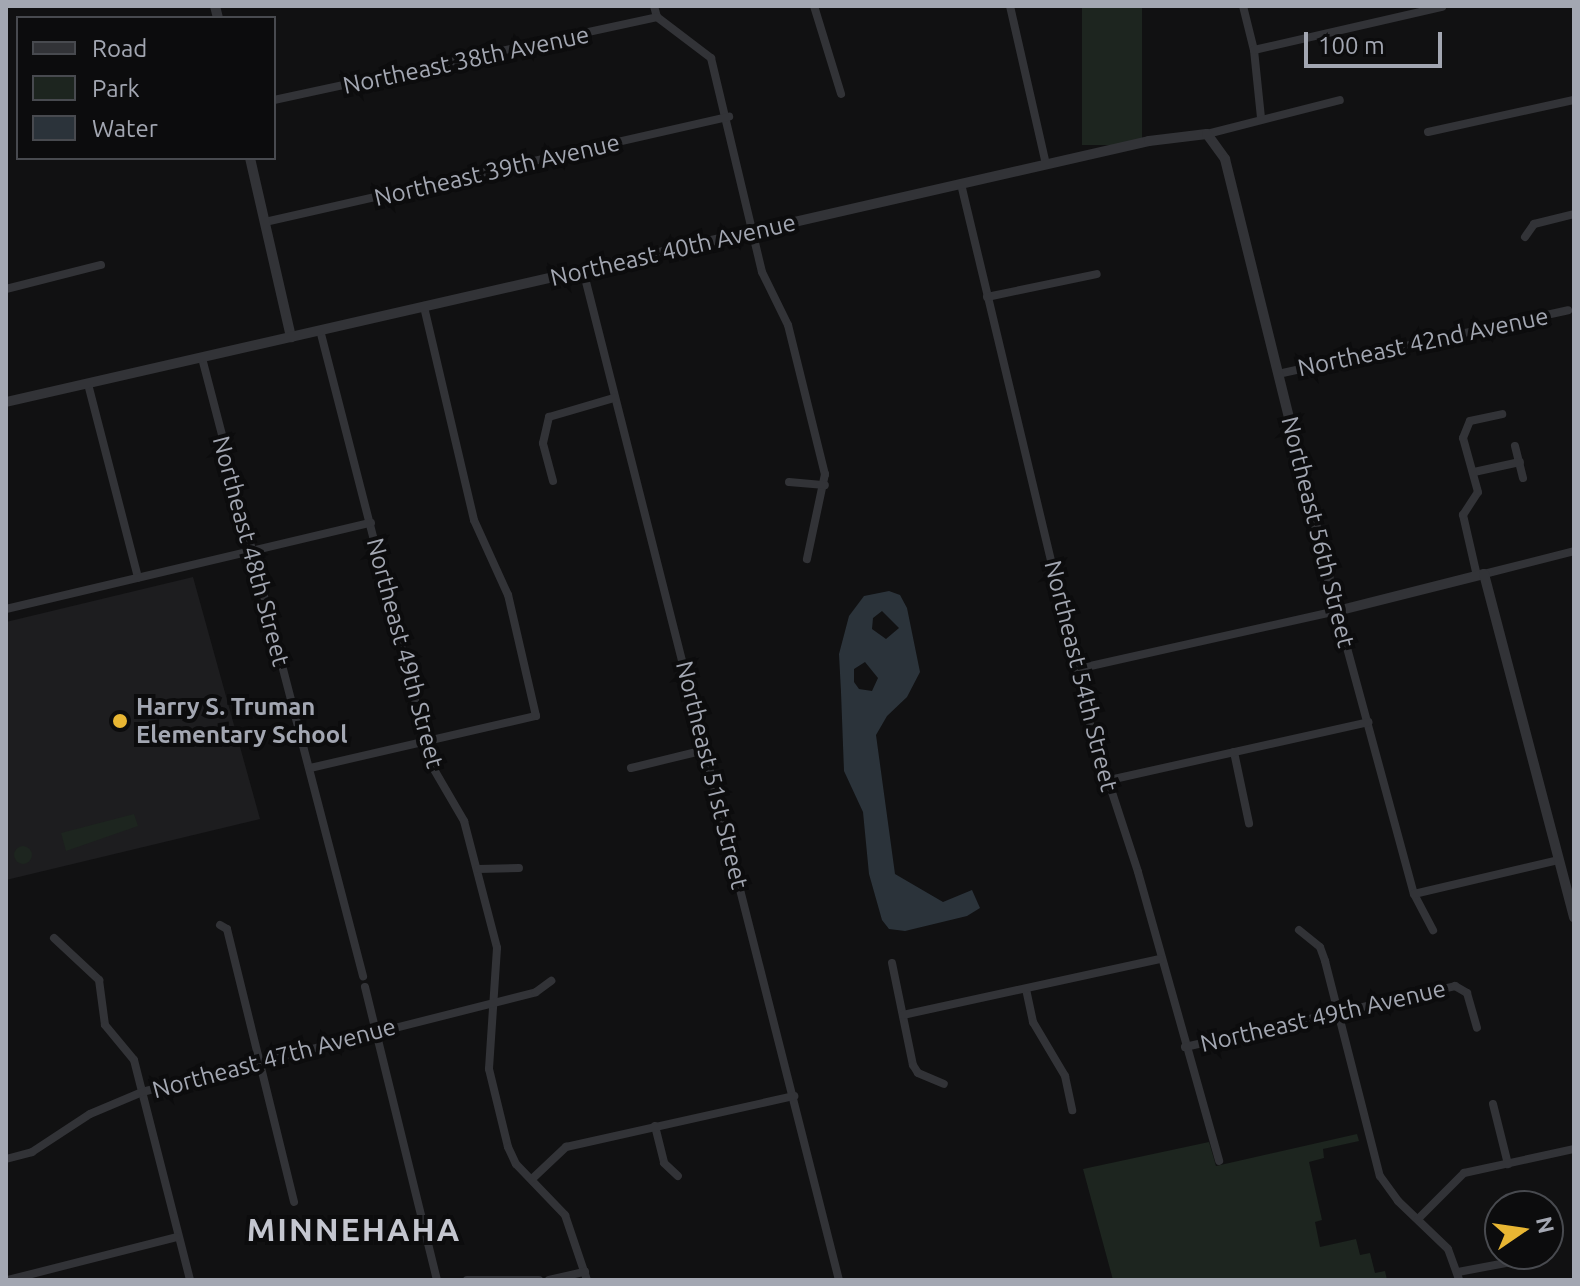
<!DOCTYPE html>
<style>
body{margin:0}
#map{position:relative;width:1580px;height:1286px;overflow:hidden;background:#111112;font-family:Ubuntu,sans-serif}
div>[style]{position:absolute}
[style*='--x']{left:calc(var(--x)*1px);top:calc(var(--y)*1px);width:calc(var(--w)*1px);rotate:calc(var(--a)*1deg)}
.built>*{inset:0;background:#1d1d1f}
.green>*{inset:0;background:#1d251f;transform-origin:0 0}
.round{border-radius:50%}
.water>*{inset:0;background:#2b333a}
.minor>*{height:8px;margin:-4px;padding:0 4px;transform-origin:4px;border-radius:4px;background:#323337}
.tertiary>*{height:10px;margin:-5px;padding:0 5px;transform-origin:5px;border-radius:5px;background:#323337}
.dots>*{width:22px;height:22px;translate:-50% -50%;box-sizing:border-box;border:4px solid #0c0c0d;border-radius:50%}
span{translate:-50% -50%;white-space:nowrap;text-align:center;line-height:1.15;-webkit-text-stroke:8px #0c0c0d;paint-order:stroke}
.street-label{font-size:24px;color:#a3a7b2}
.poi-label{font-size:24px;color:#a3a7b2;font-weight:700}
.left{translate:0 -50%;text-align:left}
.district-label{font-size:32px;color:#c4c6cf;font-weight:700;letter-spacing:2px}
.frame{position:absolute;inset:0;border:8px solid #a3a7b2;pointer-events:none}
.legend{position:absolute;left:16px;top:16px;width:260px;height:144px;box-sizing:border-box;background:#0c0c0d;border:2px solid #484a4f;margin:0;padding:10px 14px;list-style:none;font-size:24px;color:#a3a7b2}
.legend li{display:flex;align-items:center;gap:16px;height:40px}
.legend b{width:40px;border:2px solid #484a4f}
.north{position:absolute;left:1484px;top:1190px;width:80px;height:80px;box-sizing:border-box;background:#0c0c0d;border:2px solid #484a4f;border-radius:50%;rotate:77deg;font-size:22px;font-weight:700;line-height:32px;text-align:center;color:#a3a7b2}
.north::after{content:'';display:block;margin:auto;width:28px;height:36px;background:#e8b633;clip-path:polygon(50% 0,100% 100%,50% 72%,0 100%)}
.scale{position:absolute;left:1304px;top:32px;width:138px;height:36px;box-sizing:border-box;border:4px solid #a3a7b2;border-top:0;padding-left:10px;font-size:24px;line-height:28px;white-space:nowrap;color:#a3a7b2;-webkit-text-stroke:6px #0c0c0d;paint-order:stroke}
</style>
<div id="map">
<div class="built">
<div style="clip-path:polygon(193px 577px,260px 819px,6px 880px,6px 622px)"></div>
</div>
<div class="green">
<div style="left:1082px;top:6px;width:60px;height:139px"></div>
<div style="clip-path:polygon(134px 814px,138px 826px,66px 851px,61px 833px)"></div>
<div class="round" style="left:14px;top:846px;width:18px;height:18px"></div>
<div style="clip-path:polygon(1357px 1134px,1359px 1141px,1323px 1149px,1324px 1158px,1309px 1162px,1322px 1220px,1315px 1222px,1320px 1247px,1356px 1239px,1360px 1255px,1370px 1253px,1375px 1273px,1385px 1271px,1387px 1280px,1113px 1280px,1083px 1169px,1209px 1142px,1216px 1166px)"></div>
</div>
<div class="water">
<div style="clip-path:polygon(evenodd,889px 591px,900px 595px,907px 608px,920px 672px,907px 697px,887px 716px,876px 735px,895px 874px,943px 902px,972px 890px,980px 908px,967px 916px,905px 931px,889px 929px,882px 920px,869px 874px,863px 812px,844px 771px,841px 692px,839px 654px,849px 616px,864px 596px,889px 591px,882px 611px,899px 628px,886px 639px,872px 629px,873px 618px,882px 611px,889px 591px,865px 662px,878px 678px,872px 691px,859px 689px,854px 682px,854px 669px,865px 662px)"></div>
</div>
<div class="minor">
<div style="--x:654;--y:6;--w:11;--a:75"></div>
<div style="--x:657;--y:17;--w:68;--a:37.2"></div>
<div style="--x:711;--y:58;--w:220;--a:76.6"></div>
<div style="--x:762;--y:272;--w:59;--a:63.9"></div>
<div style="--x:788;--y:325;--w:154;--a:76.1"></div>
<div style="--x:825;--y:474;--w:87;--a:102"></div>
<div style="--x:814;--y:6;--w:92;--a:72.9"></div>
<div style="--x:1010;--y:6;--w:163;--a:77.2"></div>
<div style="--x:1243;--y:6;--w:45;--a:76"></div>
<div style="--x:1254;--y:50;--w:68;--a:84.1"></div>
<div style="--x:1254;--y:50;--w:193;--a:-12.9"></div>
<div style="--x:274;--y:100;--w:392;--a:-12.2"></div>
<div style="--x:1428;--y:132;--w:149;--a:-12.4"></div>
<div style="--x:1207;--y:134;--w:137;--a:-14.3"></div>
<div style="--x:961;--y:184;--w:559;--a:76.56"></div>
<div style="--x:1091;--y:728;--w:151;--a:71.9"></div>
<div style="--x:1138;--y:872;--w:300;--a:74.3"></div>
<div style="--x:265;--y:222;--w:476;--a:-12.8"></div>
<div style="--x:1525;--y:237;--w:16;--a:-55"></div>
<div style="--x:1534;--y:224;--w:41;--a:-14"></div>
<div style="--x:583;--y:270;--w:1042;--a:75.78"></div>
<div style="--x:6;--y:289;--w:98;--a:-14.2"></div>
<div style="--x:987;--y:297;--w:112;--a:-11.8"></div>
<div style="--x:320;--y:330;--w:450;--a:75.6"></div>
<div style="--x:432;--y:766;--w:64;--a:59.8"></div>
<div style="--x:464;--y:821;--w:131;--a:75.4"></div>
<div style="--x:497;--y:948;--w:121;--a:93.8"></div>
<div style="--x:489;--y:1069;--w:80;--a:76.3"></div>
<div style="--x:508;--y:1147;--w:19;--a:65"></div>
<div style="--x:516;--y:1164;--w:71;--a:46.1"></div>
<div style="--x:565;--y:1215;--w:69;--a:71.3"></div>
<div style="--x:202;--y:358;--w:639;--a:75.4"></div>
<div style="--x:1278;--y:374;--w:297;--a:-12.4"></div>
<div style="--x:88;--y:384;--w:200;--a:75.5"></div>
<div style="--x:1515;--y:446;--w:33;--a:76"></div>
<div style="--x:1474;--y:472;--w:47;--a:-12.3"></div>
<div style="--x:553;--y:481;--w:39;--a:-105"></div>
<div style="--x:543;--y:443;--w:27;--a:-77"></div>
<div style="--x:549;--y:417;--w:68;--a:-16.3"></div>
<div style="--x:789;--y:482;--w:36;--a:5"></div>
<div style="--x:1484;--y:574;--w:93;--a:-14.3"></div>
<div style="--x:1477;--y:576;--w:63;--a:-102.9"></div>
<div style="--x:1463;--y:515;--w:27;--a:-57"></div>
<div style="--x:1478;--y:492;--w:56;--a:-105.5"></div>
<div style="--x:1463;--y:438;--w:18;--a:-68"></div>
<div style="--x:1470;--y:421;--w:33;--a:-12"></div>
<div style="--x:6;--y:609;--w:375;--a:-13.3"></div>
<div style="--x:1077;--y:669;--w:266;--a:-12.6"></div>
<div style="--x:1337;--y:611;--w:293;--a:74.8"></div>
<div style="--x:1414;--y:894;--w:41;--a:62.2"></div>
<div style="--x:1234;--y:752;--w:73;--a:78.1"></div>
<div style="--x:310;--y:768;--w:232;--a:-13"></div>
<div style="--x:536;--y:716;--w:124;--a:-103"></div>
<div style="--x:508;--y:595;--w:82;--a:-114.4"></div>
<div style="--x:474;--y:520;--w:220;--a:-103.2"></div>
<div style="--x:631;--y:768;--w:76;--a:-13.7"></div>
<div style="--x:1105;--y:781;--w:270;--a:-12.6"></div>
<div style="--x:478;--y:869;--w:41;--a:-1.4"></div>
<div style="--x:1414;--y:894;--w:149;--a:-13.2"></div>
<div style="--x:220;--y:925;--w:8;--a:30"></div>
<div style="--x:227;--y:929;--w:281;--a:76.2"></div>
<div style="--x:1299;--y:930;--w:27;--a:39"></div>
<div style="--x:1320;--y:947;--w:15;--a:70"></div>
<div style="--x:1325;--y:961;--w:222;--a:75.7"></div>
<div style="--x:1380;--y:1176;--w:31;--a:54"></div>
<div style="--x:1398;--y:1201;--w:69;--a:43.8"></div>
<div style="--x:1448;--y:1249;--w:33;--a:70"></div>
<div style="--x:54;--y:938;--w:62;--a:43"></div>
<div style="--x:99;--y:980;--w:45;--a:82.4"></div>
<div style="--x:105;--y:1025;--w:45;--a:50.4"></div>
<div style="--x:134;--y:1060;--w:227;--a:75.7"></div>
<div style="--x:892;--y:963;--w:104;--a:78.4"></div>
<div style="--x:913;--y:1065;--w:9;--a:58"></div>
<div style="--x:918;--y:1073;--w:28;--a:23"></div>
<div style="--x:365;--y:987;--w:302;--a:76.2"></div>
<div style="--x:1026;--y:989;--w:34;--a:78"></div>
<div style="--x:1033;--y:1022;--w:63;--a:59.3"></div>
<div style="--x:1065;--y:1076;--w:35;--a:78"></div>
<div style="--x:903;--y:1015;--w:263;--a:-12.3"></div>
<div style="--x:1185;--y:1047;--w:277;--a:-12.7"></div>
<div style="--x:1455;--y:986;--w:14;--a:30"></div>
<div style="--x:1467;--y:993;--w:36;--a:74"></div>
<div style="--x:1493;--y:1104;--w:62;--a:76"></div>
<div style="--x:655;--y:1126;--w:38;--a:76"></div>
<div style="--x:664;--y:1163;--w:19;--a:43"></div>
<div style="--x:6;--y:1159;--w:27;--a:-15"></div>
<div style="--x:32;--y:1152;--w:69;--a:-33.2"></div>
<div style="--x:90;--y:1114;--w:56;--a:-22.9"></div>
<div style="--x:142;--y:1092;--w:406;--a:-14.2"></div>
<div style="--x:536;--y:992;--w:19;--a:-36"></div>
<div style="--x:532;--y:1179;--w:47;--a:-43.3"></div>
<div style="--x:566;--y:1147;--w:234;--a:-12.6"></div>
<div style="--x:1418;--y:1219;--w:65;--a:-45"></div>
<div style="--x:1464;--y:1173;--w:113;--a:-12.3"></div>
<div style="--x:1458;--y:1272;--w:65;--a:-10.6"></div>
<div style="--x:8;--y:1280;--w:174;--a:-14.3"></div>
<div style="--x:467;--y:1280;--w:72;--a:0"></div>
<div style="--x:549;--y:1280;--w:37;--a:-13"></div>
</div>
<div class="tertiary">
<div style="--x:215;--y:6;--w:12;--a:76"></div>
<div style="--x:250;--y:158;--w:184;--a:77.1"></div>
<div style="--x:6;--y:402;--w:1172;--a:-12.86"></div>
<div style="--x:1149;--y:141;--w:58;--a:-6.9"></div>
<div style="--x:1207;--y:134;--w:31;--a:54"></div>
<div style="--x:1225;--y:159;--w:466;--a:76.1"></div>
<div style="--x:1337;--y:611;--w:152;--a:-14.1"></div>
<div style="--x:1484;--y:574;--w:355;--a:75.3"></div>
</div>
<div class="dots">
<div style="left:120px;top:721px;background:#e8b633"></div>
</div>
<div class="street-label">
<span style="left:466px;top:60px;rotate:-12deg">Northeast 38th Avenue</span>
<span style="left:497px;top:170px;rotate:-13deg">Northeast 39th Avenue</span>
<span style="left:673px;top:250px;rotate:-13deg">Northeast 40th Avenue</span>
<span style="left:1423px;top:342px;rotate:-12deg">Northeast 42nd Avenue</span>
<span style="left:1318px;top:532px;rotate:76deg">Northeast 56th Street</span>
<span style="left:251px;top:551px;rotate:75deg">Northeast 48th Street</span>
<span style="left:405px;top:653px;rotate:75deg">Northeast 49th Street</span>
<span style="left:1081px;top:676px;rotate:76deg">Northeast 54th Street</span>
<span style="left:712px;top:775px;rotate:76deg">Northeast 51st Street</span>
<span style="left:1323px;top:1016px;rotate:-13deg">Northeast 49th Avenue</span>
<span style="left:274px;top:1058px;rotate:-15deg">Northeast 47th Avenue</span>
</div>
<div class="poi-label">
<span class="left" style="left:136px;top:721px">Harry S. Truman<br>Elementary School</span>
</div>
<div class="district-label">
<span style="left:354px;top:1229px">MINNEHAHA</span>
</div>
<div class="frame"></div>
<ul class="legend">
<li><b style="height:10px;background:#323337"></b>Road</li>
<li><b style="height:22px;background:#1d251f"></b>Park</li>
<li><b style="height:22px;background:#2b333a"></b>Water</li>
</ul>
<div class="north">N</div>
<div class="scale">100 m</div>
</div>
